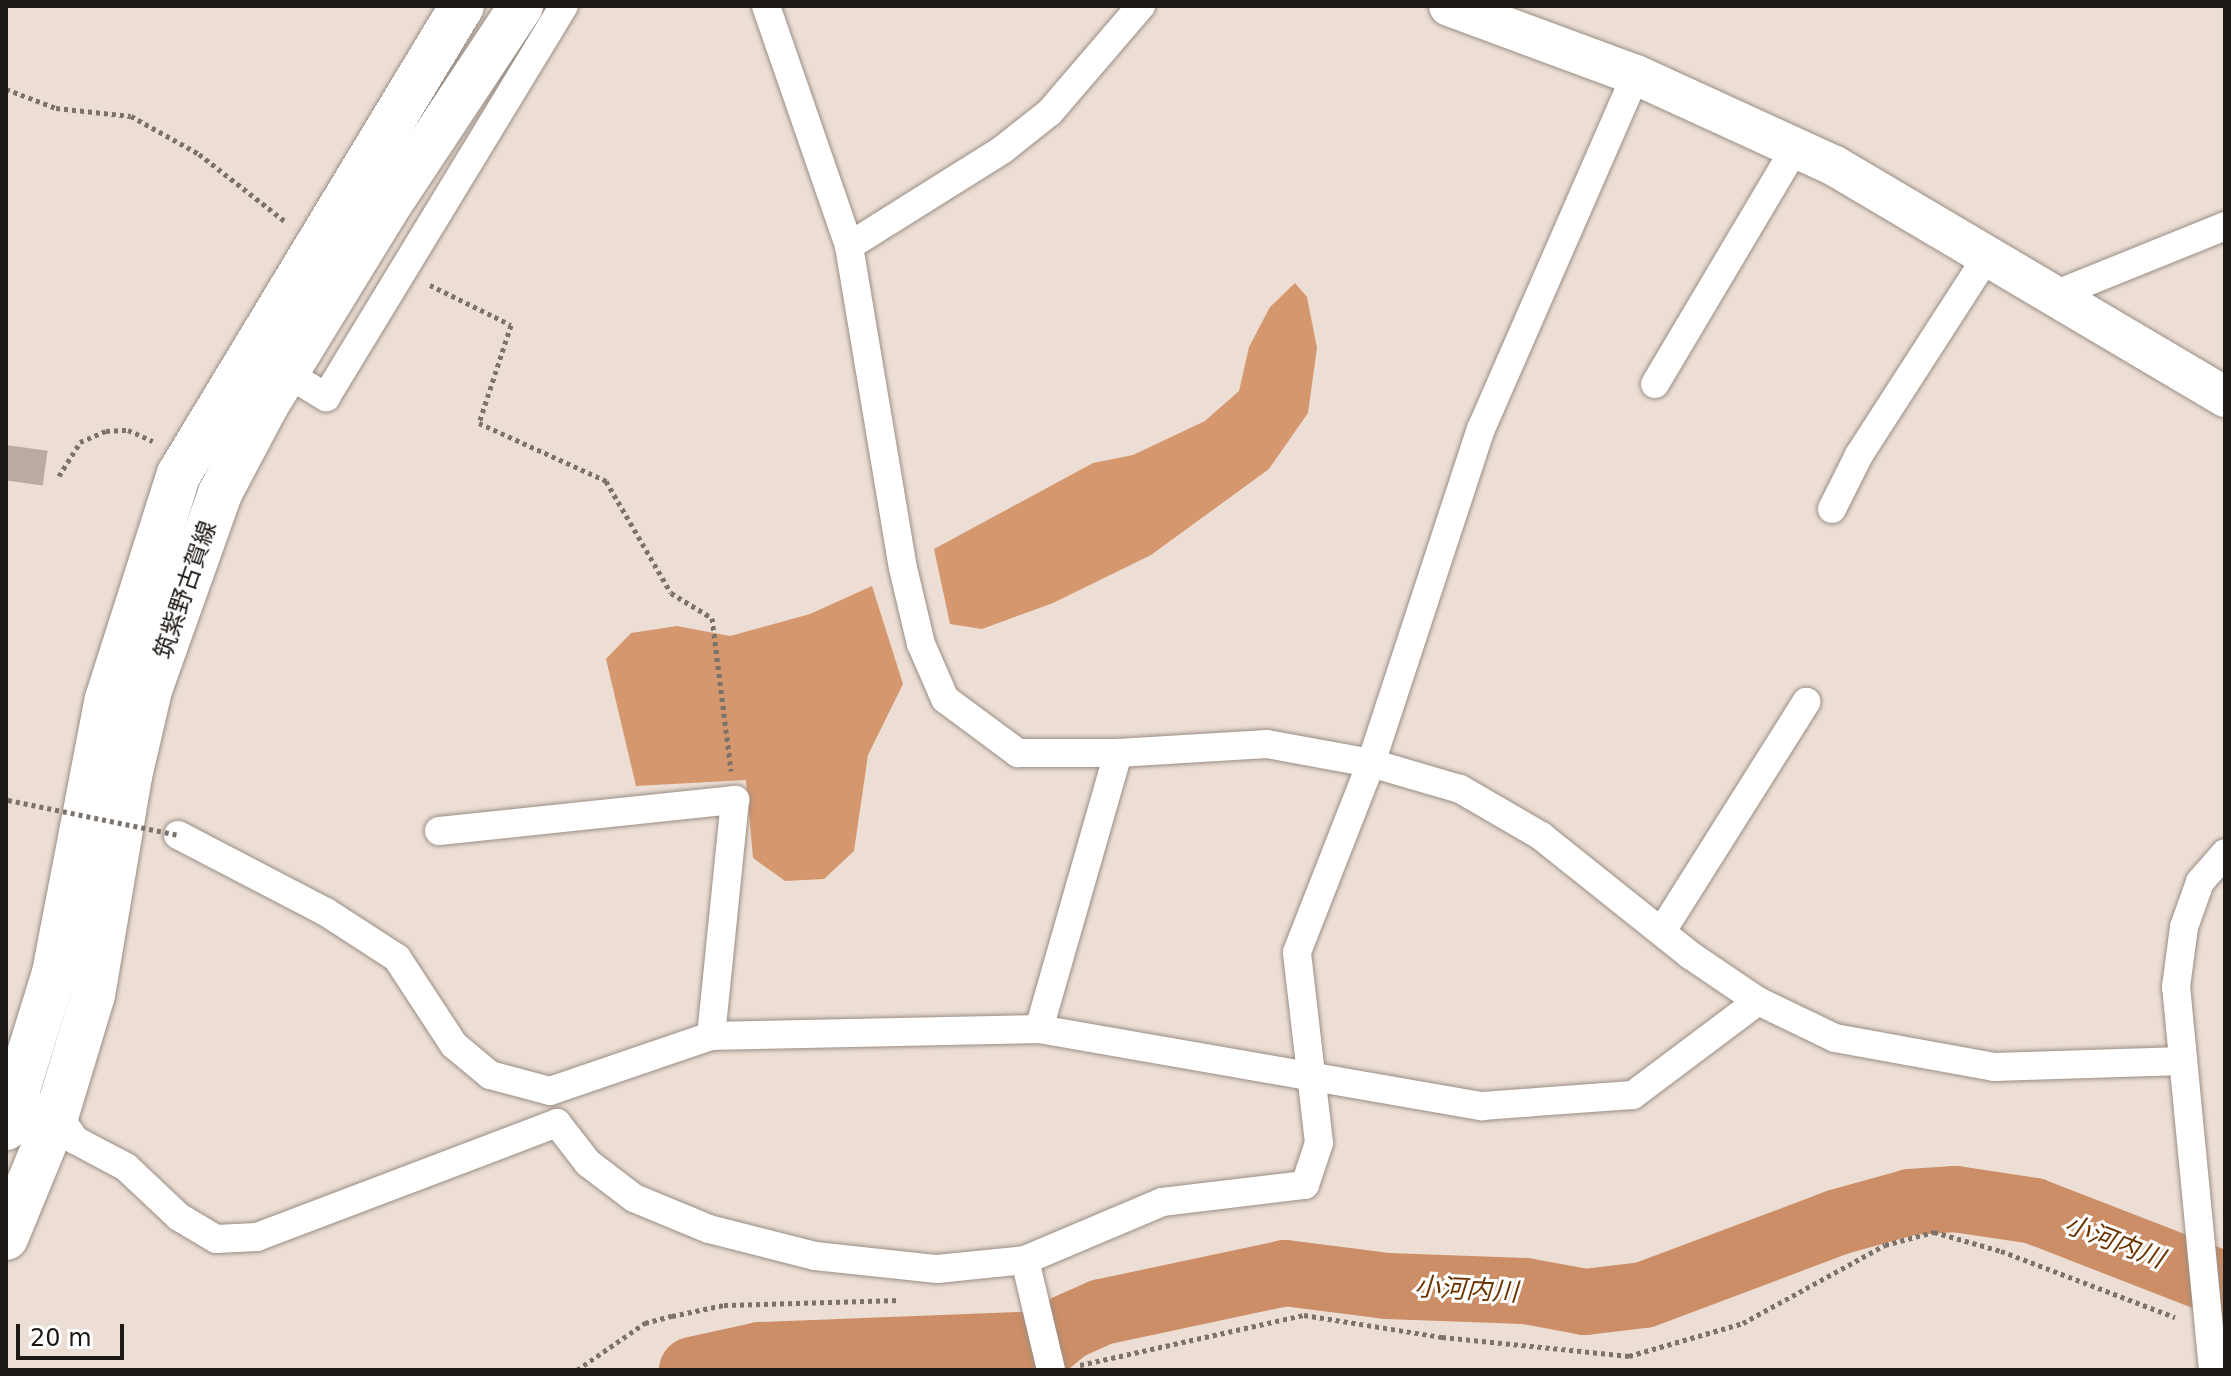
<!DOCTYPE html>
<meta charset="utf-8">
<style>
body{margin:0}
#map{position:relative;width:2231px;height:1376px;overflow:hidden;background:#ecded4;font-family:"DejaVu Sans","Noto Sans JP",sans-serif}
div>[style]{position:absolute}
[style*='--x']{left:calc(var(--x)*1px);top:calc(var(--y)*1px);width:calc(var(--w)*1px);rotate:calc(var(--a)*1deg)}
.forest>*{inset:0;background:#d4976e}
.river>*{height:66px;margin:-33px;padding:0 33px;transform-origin:33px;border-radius:33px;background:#cb8e66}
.building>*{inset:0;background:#b9aba2;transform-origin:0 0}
.path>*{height:5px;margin-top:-2.5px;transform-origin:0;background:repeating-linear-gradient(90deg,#7b726c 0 4px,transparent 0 8px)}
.roads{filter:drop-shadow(0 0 2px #9a8d84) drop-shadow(0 0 2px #9a8d84)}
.street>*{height:28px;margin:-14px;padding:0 14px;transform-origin:14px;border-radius:14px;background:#fff}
.secondary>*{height:40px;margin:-20px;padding:0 20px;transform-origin:20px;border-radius:20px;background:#fff}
.primary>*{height:44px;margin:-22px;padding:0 22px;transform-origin:22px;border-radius:22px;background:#fff}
.path-bridge>*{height:5px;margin-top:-2.5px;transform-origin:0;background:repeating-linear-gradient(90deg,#7b726c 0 4px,transparent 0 8px)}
span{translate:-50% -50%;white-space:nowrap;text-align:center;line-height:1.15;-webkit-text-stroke:6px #fff;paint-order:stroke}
.street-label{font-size:24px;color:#1d1814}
.water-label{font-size:26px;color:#6c3400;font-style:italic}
.frame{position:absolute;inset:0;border:8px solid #1d1814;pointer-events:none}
.scale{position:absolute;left:16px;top:1324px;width:108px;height:36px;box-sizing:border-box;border:4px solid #1d1814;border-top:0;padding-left:10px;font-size:24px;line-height:28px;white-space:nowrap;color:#1d1814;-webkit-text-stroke:6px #fff;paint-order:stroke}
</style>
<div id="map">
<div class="forest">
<div style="clip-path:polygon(1295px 283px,1307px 297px,1317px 348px,1308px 413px,1269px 469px,1151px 555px,1053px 603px,982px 629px,950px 624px,934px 549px,1093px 463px,1133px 455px,1205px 421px,1239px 391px,1249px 347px,1270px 307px)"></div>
<div style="clip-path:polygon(872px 586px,903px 684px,868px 755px,854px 851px,824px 879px,785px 881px,753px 858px,746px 780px,636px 786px,606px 659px,631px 633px,677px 626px,730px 636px,810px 614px)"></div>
</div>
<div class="river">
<div style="--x:692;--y:1370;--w:70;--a:-12.4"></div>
<div style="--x:760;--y:1355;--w:287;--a:-2.2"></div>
<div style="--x:1047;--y:1344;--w:27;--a:-39"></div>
<div style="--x:1068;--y:1327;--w:37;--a:-24"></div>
<div style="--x:1102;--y:1312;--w:187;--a:-12"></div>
<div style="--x:1285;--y:1273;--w:103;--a:7.3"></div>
<div style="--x:1387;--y:1286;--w:138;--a:2.1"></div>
<div style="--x:1525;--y:1291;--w:61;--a:10.4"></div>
<div style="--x:1585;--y:1302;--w:59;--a:-6.8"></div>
<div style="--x:1644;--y:1295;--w:207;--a:-20.6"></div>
<div style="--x:1838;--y:1222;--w:75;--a:-15.5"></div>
<div style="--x:1910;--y:1202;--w:45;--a:-3.8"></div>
<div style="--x:1955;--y:1199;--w:80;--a:8.6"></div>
<div style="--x:2034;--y:1211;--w:205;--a:21.2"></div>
</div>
<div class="building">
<div style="left:6px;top:445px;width:42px;height:35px;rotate:8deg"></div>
</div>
<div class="path">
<div style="--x:6;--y:89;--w:53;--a:20.8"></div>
<div style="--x:56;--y:108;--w:75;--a:6.1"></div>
<div style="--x:131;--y:116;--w:78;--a:29.2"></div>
<div style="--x:199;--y:154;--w:110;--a:38"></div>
<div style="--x:430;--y:285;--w:90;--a:26.3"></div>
<div style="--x:511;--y:325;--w:103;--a:108.1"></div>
<div style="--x:479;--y:423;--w:140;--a:24.5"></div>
<div style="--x:606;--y:481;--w:129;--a:59.9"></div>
<div style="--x:671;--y:593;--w:48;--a:31.4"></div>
<div style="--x:712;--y:618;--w:154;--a:82.9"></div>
<div style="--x:59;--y:476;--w:40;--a:-58"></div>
<div style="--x:80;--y:442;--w:28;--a:-23"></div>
<div style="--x:106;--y:431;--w:22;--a:-3"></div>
<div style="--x:128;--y:430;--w:27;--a:24"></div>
<div style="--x:6;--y:799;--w:2;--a:27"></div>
<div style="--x:1080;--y:1365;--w:230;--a:-12.6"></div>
<div style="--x:1304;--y:1315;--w:140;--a:9.1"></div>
<div style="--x:1442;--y:1337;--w:188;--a:5.8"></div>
<div style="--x:1629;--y:1356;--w:119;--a:-16.1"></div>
<div style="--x:1743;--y:1323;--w:162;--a:-28.8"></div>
<div style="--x:1885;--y:1245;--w:51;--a:-14.9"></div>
<div style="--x:1934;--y:1232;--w:70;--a:15.8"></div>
<div style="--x:2001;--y:1251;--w:186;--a:20.8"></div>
<div style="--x:577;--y:1370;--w:83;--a:-34.7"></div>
<div style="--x:645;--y:1323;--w:28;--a:-15"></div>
<div style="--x:672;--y:1316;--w:53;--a:-11.9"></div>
<div style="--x:724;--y:1305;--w:176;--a:-1.6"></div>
</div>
<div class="roads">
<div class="street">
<div style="--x:766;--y:6;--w:254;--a:70.9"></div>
<div style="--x:849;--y:246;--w:326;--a:80.5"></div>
<div style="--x:903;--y:568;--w:78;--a:76.7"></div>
<div style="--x:921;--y:644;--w:60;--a:66.4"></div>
<div style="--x:945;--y:699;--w:91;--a:36.5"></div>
<div style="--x:1018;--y:753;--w:100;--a:0"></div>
<div style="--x:1118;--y:753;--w:149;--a:-3.5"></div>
<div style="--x:1267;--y:744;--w:106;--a:10.4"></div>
<div style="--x:1371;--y:763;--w:93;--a:16.3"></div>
<div style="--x:1460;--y:789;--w:94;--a:30.1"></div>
<div style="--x:1541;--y:836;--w:191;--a:38.6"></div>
<div style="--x:1690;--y:955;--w:82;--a:34.1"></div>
<div style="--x:1758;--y:1001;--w:85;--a:25.7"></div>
<div style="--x:1835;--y:1038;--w:162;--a:10.3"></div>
<div style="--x:1994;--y:1067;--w:189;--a:-1.8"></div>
<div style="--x:849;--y:246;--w:181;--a:-32.1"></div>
<div style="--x:1002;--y:150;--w:61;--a:-38.4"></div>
<div style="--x:1050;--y:112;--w:140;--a:-49.4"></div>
<div style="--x:2052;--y:296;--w:187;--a:-22"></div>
<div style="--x:286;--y:373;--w:47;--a:31"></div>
<div style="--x:326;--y:397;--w:458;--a:-58.7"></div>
<div style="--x:1655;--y:384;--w:276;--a:-59.3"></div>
<div style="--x:1832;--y:509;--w:60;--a:-63.4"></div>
<div style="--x:1859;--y:455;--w:234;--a:-57.2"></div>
<div style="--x:439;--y:831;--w:298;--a:-6"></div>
<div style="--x:735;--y:800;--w:237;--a:95.8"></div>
<div style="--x:178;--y:835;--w:167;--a:27.5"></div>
<div style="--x:326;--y:912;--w:85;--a:32.9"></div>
<div style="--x:397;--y:958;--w:104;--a:56.8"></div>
<div style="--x:454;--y:1045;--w:47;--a:39.8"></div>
<div style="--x:490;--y:1075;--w:62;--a:14.9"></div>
<div style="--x:550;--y:1091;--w:170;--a:-18.9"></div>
<div style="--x:711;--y:1036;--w:328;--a:-1.2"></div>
<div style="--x:1039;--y:1029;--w:450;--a:9.9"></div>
<div style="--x:1482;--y:1106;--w:151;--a:-4.2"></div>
<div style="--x:1633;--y:1095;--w:156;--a:-36.9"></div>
<div style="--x:1662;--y:931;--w:271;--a:-57.8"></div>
<div style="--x:1039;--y:1029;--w:287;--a:-74"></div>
<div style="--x:6;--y:1096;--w:54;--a:19.4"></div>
<div style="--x:57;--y:1114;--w:32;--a:55"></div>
<div style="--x:75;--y:1140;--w:58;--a:27.9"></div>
<div style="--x:126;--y:1167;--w:73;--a:43.3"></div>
<div style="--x:179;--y:1217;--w:43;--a:30.7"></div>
<div style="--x:216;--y:1239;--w:41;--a:-2.8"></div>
<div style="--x:257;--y:1237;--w:321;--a:-20.8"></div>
<div style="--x:557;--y:1123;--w:51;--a:52.2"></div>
<div style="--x:588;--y:1163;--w:58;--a:37.3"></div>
<div style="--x:634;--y:1198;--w:81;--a:22.5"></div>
<div style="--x:709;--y:1229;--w:109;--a:14.3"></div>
<div style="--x:815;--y:1256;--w:123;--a:6.1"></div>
<div style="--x:937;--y:1269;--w:88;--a:-5.8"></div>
<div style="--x:1025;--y:1260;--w:149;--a:-22.9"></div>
<div style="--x:1162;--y:1202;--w:144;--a:-6.8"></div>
<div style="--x:1305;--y:1185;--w:44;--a:-71.6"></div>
<div style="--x:1319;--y:1143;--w:192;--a:-96.6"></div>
<div style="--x:1297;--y:952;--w:203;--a:-68.6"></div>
<div style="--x:1371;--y:763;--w:352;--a:-71.8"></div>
<div style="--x:1481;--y:429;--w:386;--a:-66.4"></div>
<div style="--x:1025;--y:1260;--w:113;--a:76.7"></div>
<div style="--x:2213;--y:1370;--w:385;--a:-95.5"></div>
<div style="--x:2176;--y:987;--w:61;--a:-82.4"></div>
<div style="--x:2184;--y:927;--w:48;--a:-70.4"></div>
<div style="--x:2200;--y:882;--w:38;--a:-49"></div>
</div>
<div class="secondary">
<div style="--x:1449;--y:6;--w:199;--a:20.3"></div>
<div style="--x:1636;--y:75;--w:217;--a:24.6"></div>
<div style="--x:1833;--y:165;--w:456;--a:30.6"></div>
</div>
<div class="primary">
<div style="--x:6;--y:1128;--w:162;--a:-72.8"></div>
<div style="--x:54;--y:973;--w:279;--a:-79.1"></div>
<div style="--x:107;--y:699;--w:236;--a:-72.3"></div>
<div style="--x:179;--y:474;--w:547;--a:-58.84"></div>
<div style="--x:6;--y:1238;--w:134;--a:-67.6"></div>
<div style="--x:57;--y:1114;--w:124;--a:-73.2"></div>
<div style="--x:93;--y:995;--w:222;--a:-80.4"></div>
<div style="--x:130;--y:776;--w:88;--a:-76.9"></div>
<div style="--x:150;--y:690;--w:209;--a:-70.4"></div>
<div style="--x:220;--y:493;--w:98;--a:-62.1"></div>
<div style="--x:266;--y:406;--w:230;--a:-58.5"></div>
<div style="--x:386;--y:210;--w:245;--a:-56.5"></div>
</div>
</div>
<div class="path-bridge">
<div style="--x:8;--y:800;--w:174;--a:11.6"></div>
</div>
<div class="street-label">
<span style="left:186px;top:590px;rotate:-71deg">筑紫野古賀線</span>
</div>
<div class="water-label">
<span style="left:2114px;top:1242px;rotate:21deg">小河内川</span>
<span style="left:1466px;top:1290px;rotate:3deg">小河内川</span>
</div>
<div class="frame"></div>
<div class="scale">20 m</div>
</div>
